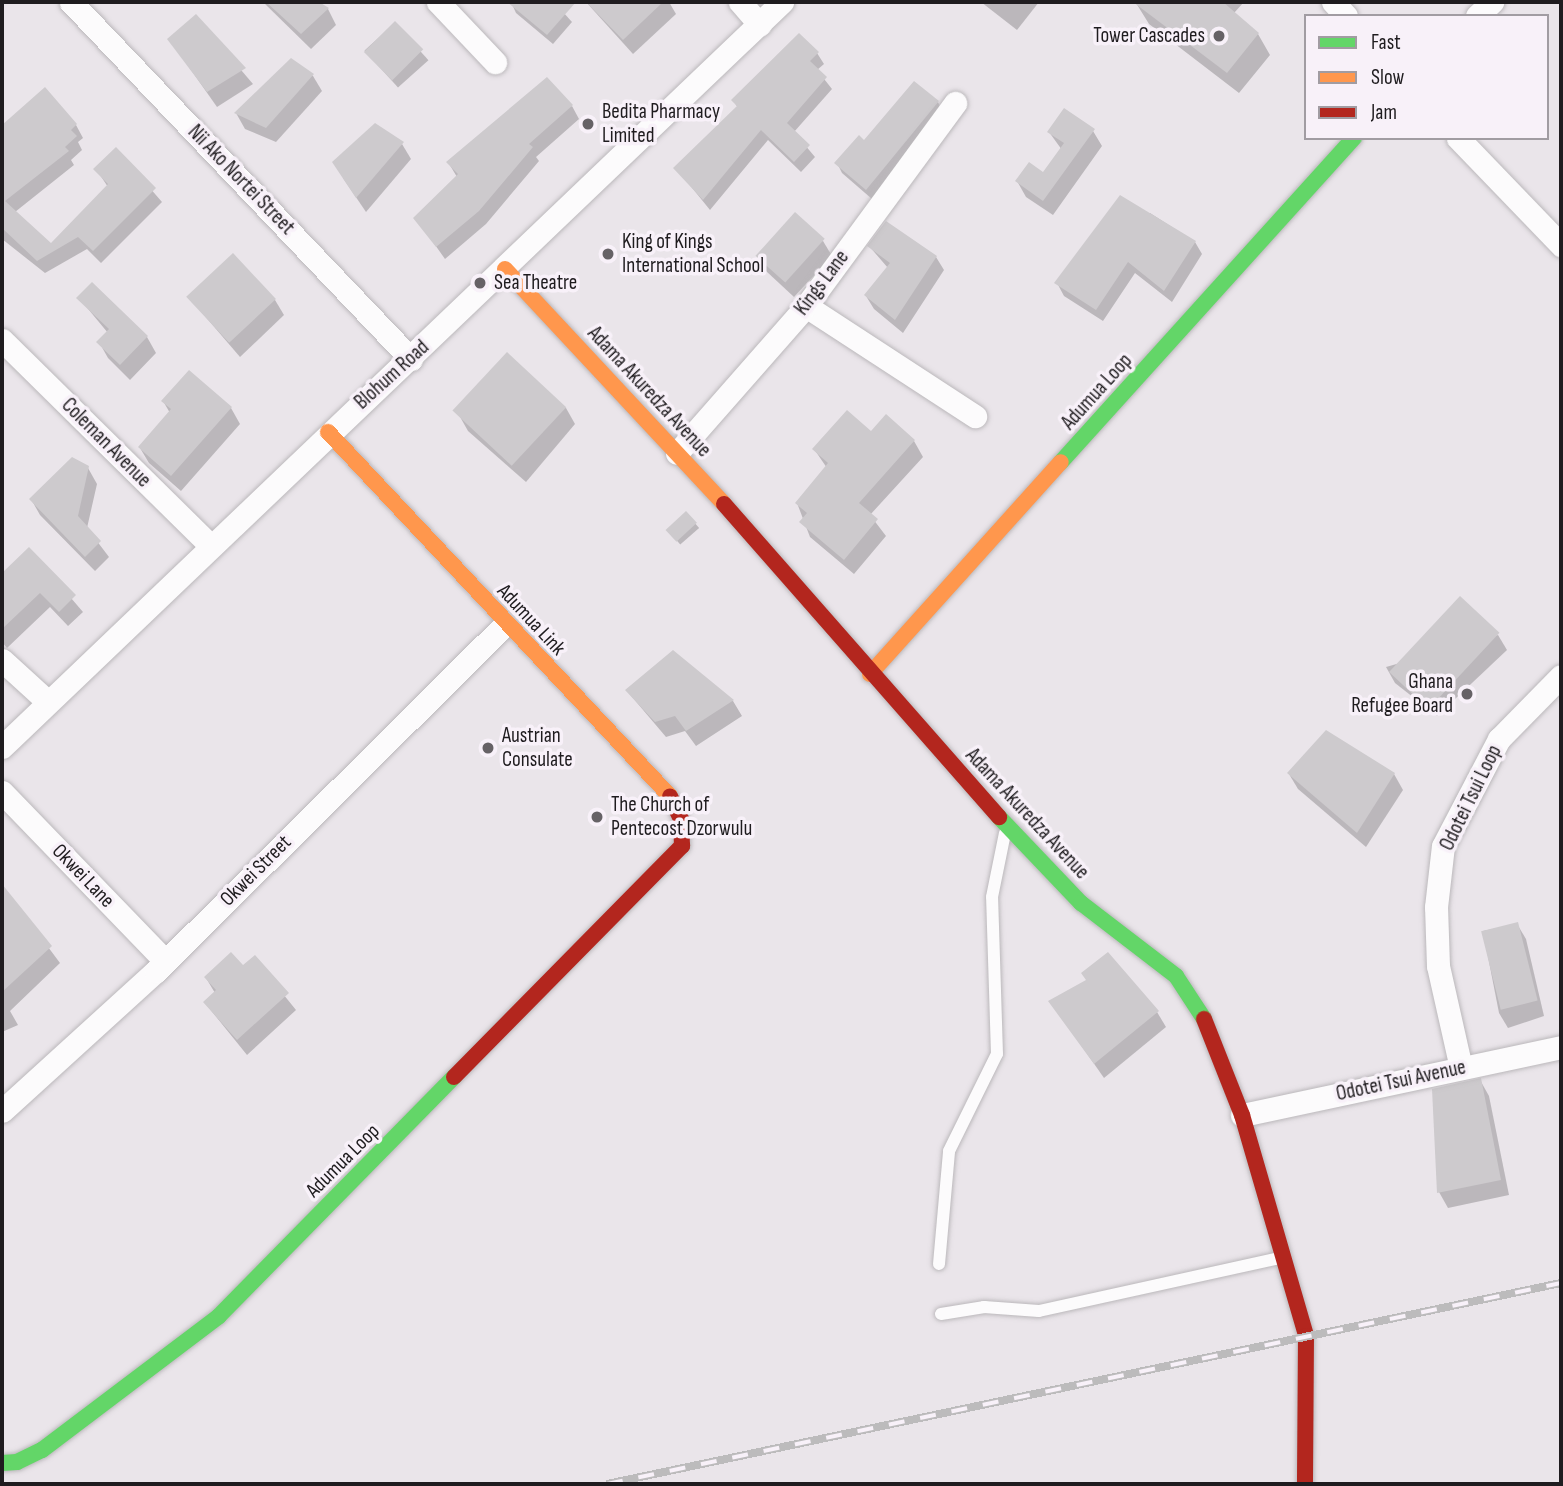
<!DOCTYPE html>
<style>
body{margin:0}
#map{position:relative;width:1563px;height:1486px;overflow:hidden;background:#eae5ea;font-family:"Sofia Sans Condensed",sans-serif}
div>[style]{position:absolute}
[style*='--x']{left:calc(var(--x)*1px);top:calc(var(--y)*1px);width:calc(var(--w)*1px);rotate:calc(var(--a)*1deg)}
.shadow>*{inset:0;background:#0003;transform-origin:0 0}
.building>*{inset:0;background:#cdcacd;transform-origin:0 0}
.roads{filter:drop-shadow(0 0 2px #bbb8bb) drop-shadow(0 0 2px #bbb8bb)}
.lane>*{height:12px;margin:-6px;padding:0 6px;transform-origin:6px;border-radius:6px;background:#fcfbfc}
.street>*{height:23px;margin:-11.5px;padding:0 11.5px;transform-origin:11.5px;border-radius:11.5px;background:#fcfbfc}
.fast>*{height:16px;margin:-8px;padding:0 8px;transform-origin:8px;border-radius:8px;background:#63d668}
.slow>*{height:16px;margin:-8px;padding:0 8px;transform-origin:8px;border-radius:8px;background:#ff974d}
.jam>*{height:16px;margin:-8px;padding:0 8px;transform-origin:8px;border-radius:8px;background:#b3261e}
.rail>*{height:8px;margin-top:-4px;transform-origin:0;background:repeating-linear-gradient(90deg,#f8f1f9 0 16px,#bcbbbc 0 32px);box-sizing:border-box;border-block:2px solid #bcbbbc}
.dots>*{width:19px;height:19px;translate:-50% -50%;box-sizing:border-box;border:4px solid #f8f1f9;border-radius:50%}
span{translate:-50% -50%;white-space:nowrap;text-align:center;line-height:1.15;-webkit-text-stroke:7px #f8f1f9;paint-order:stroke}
.poi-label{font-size:21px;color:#1f1c1f}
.right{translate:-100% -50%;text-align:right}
.left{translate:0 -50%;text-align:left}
.street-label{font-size:21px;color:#1f1c1f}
.frame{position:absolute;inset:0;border:4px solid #1f1c1f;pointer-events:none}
.legend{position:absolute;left:1304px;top:14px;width:245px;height:126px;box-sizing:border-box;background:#f8f1f9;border:2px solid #a19ca2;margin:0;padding:9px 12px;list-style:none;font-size:21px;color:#1f1c1f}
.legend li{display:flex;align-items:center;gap:14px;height:35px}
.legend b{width:35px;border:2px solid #a19ca2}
</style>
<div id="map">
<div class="shadow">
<div style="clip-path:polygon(263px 2px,315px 2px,328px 9px,336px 25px,311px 49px)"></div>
<div style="clip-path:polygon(511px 2px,554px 2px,572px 22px,553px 44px,516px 13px)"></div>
<div style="clip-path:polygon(586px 2px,669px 2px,676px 14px,633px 54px)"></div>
<div style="clip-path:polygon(981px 2px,1039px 2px,1017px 30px)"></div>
<div style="clip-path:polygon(1244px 2px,1234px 13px,1258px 34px,1270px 55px,1239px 93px,1149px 24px,1136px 3px)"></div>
<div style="clip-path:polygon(195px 16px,253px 84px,217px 107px,170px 40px)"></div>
<div style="left:395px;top:23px;width:50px;height:41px;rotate:48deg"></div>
<div style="clip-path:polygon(817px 53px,824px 64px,817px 70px,832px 89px,794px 132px,815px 157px,801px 172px,768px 140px,710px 210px,676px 168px,738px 108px,733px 100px)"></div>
<div style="clip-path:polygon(291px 60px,313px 76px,322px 91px,276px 142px,245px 129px,236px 113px)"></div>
<div style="clip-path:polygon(938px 102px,943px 113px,872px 199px,842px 173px,837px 163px)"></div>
<div style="clip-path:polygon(572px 106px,579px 119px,536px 157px,539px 161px,486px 224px,445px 259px,416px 218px,457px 177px,448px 162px)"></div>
<div style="clip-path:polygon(76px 125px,83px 138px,78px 142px,82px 150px,71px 160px,74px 165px,15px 212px,51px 246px,108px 187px,96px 169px,116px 149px,162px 202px,101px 263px,87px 249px,45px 273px,2px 239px,2px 143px,11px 135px)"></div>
<div style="clip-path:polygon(1093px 131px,1102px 146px,1053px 215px,1026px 197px,1017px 181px,1044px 175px,1062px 150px,1049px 132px)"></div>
<div style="clip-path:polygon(402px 144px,411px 159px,366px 212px,343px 178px)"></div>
<div style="clip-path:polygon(1150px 213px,1195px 242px,1202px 254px,1172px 302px,1135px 273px,1103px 321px,1064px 296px,1057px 283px)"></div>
<div style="clip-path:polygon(823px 241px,832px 256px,794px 297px,766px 271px,757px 256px)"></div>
<div style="clip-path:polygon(869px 246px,936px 257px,944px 270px,903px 333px,874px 309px,866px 296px,888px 268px)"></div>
<div style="clip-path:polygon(92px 284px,147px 337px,156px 353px,130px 380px,108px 358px,99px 342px,108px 333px,79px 298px)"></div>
<div style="clip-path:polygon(275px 300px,284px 315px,240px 357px,192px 301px)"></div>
<div style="clip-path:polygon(163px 401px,231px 408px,240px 424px,181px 491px,149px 463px,140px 448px,170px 413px)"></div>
<div style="clip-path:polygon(566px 408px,575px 424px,526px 482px,468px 431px,459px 415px)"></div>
<div style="clip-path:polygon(871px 433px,914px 441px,923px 457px,870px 515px,886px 536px,854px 574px,810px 537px,797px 503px,827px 468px,814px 449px)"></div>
<div style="clip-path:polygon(88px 468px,97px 484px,87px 528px,109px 557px,95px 571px,40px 515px,31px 499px)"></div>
<div style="left:686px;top:513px;width:20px;height:25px;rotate:49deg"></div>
<div style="clip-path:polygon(29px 549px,83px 612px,68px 626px,50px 607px,7px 648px,2px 642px,2px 575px)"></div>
<div style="clip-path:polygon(1498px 635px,1507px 650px,1437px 716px,1395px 683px,1386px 667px)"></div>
<div style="clip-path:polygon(627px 691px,733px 701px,742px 716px,696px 746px,685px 731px,666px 737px)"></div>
<div style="clip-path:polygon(1289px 774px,1394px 774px,1403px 790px,1366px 847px,1298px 789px)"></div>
<div style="clip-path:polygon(7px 892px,60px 963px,10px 1011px,18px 1025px,2px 1032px,2px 897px)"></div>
<div style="clip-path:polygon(1517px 924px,1526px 939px,1544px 1016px,1508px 1028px,1499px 1013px,1483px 931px)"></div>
<div style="clip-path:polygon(254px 958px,296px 1010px,247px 1055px,205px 1003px,215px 993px,206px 978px,243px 968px)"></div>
<div style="clip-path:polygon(1051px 1002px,1157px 1012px,1166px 1027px,1104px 1078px)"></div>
<div style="clip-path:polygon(1480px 1080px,1489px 1096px,1509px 1195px,1448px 1208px,1439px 1192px)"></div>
</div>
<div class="building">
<div style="clip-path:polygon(266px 2px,319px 2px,329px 8px,301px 34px)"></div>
<div style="clip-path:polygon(507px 2px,576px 2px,547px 35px)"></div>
<div style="clip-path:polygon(586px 2px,663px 2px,623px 40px)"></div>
<div style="clip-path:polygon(1133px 2px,1223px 2px,1259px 33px,1227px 73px)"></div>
<div style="clip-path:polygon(196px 14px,246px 68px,207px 92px,167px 39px)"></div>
<div style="left:395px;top:21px;width:40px;height:44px;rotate:45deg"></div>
<div style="clip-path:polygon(799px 33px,819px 52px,810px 61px,827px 77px,787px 123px,810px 145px,794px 162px,761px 130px,703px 200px,673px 168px,737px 106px,731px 100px)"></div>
<div style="clip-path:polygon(291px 58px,314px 74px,266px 128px,234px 113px)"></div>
<div style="clip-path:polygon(547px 77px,573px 105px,529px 144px,533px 147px,479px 211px,436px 247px,413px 218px,458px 174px,446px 162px)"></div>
<div style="clip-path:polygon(914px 81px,939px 101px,866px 190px,834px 163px,859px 135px,864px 140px)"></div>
<div style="clip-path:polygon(45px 87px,77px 124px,71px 130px,77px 136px,65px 147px,69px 151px,5px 201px,51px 243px,108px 184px,93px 169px,116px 147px,156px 188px,93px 251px,78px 237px,37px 261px,2px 228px,2px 125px)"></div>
<div style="clip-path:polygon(1064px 108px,1095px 129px,1043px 201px,1015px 181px,1029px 162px,1043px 172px,1064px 143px,1047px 132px)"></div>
<div style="clip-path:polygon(375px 123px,404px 142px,356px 198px,332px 162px)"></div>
<div style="clip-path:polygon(1120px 195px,1196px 241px,1164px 291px,1128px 262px,1096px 310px,1054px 283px)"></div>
<div style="left:795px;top:212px;width:40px;height:59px;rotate:42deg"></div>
<div style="clip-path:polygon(886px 221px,937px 256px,895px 320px,864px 295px,890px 263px,867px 246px)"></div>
<div style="left:233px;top:253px;width:63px;height:64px;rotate:47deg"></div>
<div style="clip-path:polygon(92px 282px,148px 336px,120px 365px,96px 342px,109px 329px,76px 298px)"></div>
<div style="left:507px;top:352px;width:81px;height:80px;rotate:43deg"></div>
<div style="clip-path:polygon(189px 370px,232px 407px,171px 476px,138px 447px,171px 409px,161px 401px)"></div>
<div style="clip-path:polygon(847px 410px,871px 431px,886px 414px,915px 440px,859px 503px,878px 519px,844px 560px,799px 522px,807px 513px,795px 503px,828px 463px,812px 449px)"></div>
<div style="clip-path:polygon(72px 457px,89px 466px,78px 516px,101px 541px,85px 557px,29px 499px)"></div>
<div style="left:686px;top:511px;width:16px;height:28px;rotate:47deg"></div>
<div style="clip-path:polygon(29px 547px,76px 595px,59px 612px,40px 593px,2px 629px,2px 573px)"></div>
<div style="left:1460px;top:596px;width:54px;height:104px;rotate:43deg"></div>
<div style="clip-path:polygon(673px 650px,734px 700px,686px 731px,675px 716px,655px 722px,625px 690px)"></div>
<div style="clip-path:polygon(1326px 730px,1395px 773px,1357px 833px,1287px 773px)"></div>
<div style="clip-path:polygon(2px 884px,52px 946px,2px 992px)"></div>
<div style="left:1518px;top:922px;width:81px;height:38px;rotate:76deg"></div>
<div style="clip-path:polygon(231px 952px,243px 965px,255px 955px,289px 993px,237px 1040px,203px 1002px,216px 990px,204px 977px)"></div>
<div style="clip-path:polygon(1108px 952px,1159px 1011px,1094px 1064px,1048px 1001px,1086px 980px,1081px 973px)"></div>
<div style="clip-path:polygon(1481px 1078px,1501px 1180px,1437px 1193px,1432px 1089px)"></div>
</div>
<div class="roads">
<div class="lane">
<div style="--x:939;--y:1264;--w:113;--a:-84.9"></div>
<div style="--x:949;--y:1151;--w:108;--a:-63.7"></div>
<div style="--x:997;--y:1054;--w:157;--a:-91.8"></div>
<div style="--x:992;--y:897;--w:65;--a:-78.5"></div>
<div style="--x:941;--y:1314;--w:44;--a:-9.2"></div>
<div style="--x:984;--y:1307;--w:55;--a:4.2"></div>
<div style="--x:1039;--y:1311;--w:247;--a:-12.4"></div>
</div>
<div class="street">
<div style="--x:71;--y:2;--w:493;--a:46.4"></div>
<div style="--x:438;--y:2;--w:83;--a:46.5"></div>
<div style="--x:740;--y:2;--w:30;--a:49"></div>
<div style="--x:1333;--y:2;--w:19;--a:47"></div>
<div style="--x:1477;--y:16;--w:21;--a:-43"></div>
<div style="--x:1458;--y:138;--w:149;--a:46.1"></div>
<div style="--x:806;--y:306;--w:202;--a:33.1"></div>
<div style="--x:2;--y:340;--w:292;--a:44.6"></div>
<div style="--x:677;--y:453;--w:196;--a:-48.7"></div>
<div style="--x:806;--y:306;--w:252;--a:-53.7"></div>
<div style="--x:2;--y:660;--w:62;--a:42.4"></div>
<div style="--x:2;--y:747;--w:1079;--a:-43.69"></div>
<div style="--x:2;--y:792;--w:235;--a:46"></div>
<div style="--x:1461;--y:1068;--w:105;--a:-102.7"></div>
<div style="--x:1438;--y:966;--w:59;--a:-91.9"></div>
<div style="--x:1436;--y:907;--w:61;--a:-83.5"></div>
<div style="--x:1443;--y:846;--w:121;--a:-62.4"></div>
<div style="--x:1499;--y:739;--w:88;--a:-45.5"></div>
<div style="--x:2;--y:1111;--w:208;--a:-42.3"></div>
<div style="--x:156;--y:971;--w:491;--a:-44.8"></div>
<div style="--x:1242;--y:1115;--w:326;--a:-12"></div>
</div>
<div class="fast">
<div style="--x:1061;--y:462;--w:437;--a:-47.9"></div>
<div style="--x:999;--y:817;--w:119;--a:46.4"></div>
<div style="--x:1081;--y:903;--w:120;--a:37.5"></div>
<div style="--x:1176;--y:976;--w:51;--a:56.9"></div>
<div style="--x:2;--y:1463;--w:15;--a:-4"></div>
<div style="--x:17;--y:1462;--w:28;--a:-26"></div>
<div style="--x:42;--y:1450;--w:222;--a:-37.1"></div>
<div style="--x:219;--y:1316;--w:335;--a:-45.5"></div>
</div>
<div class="slow">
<div style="--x:505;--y:269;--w:321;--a:47"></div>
<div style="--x:328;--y:432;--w:499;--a:46.8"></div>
<div style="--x:870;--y:674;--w:285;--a:-48"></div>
</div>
<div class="jam">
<div style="--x:724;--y:504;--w:417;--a:48.7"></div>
<div style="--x:1204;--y:1019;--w:103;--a:68.4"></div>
<div style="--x:1242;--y:1115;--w:230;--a:73.8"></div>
<div style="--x:1306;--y:1336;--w:148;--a:90.4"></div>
<div style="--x:454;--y:1077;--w:325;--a:-45.4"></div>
<div style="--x:682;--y:846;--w:27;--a:-92"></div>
<div style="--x:681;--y:819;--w:25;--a:-116"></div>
</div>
</div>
<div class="rail">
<div style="--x:607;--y:1484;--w:975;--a:-11.9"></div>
</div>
<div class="dots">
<div style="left:1219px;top:36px;background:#666266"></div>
<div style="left:588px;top:124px;background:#666266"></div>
<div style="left:608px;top:254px;background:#666266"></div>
<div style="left:480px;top:283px;background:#666266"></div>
<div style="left:1467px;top:694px;background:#666266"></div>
<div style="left:488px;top:748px;background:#666266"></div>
<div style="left:597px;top:817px;background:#666266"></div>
</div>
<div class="poi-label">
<span class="right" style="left:1205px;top:36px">Tower Cascades</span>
<span class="left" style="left:602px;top:124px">Bedita Pharmacy<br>Limited</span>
<span class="left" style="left:622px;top:254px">King of Kings<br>International School</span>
<span class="left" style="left:494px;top:283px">Sea Theatre</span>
<span class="right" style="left:1453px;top:694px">Ghana<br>Refugee Board</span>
<span class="left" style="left:502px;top:748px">Austrian<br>Consulate</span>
<span class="left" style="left:611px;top:817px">The Church of<br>Pentecost Dzorwulu</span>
</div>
<div class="street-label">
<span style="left:241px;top:180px;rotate:46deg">Nii Ako Nortei Street</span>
<span style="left:822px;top:283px;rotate:-53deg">Kings Lane</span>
<span style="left:392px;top:375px;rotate:-42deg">Blohum Road</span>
<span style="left:649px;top:392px;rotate:47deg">Adama Akuredza Avenue</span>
<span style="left:1097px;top:392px;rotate:-48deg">Adumua Loop</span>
<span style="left:106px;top:443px;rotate:45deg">Coleman Avenue</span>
<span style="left:531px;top:620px;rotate:47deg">Adumua Link</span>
<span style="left:1471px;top:798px;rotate:-64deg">Odotei Tsui Loop</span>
<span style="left:1027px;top:814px;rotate:47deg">Adama Akuredza Avenue</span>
<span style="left:256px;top:871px;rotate:-45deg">Okwei Street</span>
<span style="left:83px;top:876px;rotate:46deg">Okwei Lane</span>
<span style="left:1401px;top:1081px;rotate:-12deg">Odotei Tsui Avenue</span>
<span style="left:343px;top:1161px;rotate:-45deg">Adumua Loop</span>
</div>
<div class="frame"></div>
<ul class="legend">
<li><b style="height:9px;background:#63d668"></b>Fast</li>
<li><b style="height:9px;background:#ff974d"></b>Slow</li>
<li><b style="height:9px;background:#b3261e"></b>Jam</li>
</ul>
</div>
